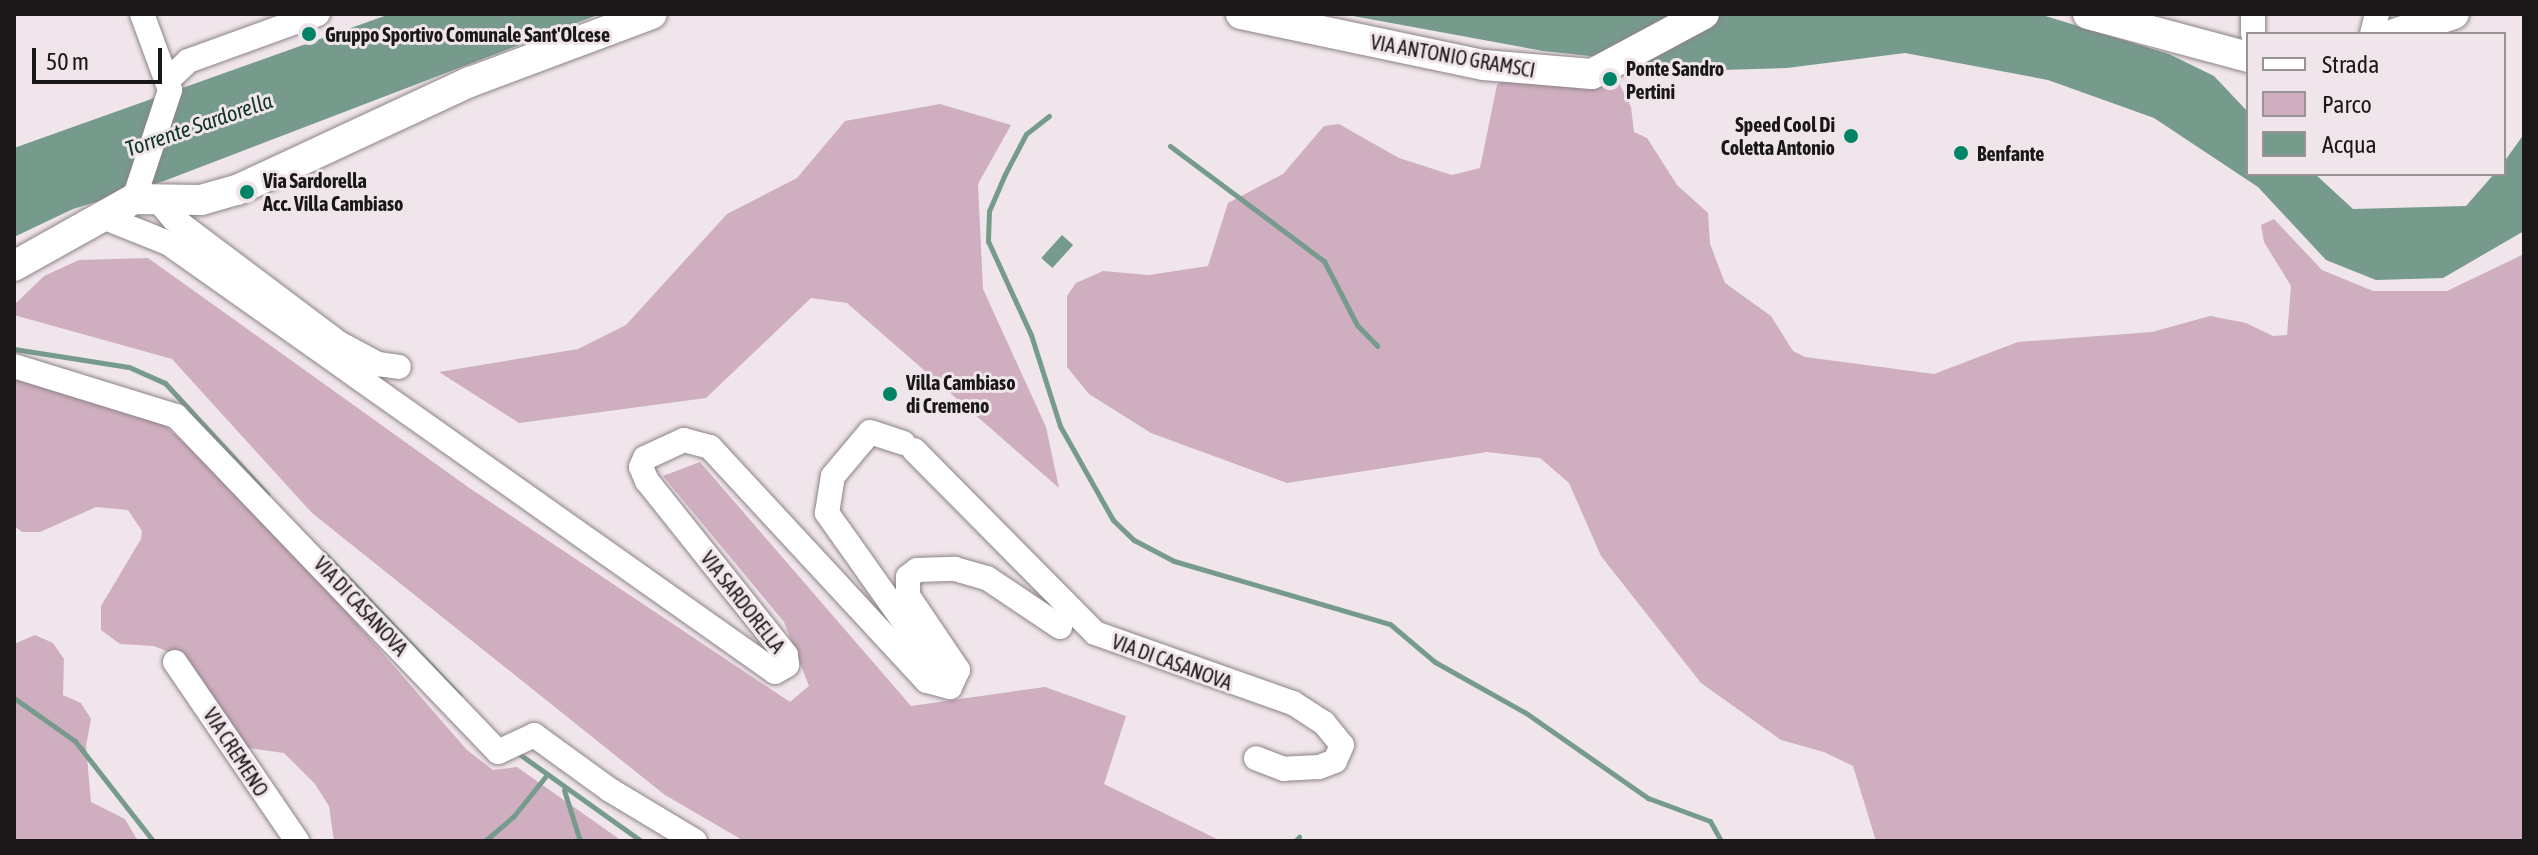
<!DOCTYPE html>
<style>
body{margin:0}
#map{position:relative;width:2538px;height:855px;overflow:hidden;background:#efe5ea;font-family:"Asap Condensed",sans-serif}
div>[style]{position:absolute}
[style*='--x']{left:calc(var(--x)*1px);top:calc(var(--y)*1px);width:calc(var(--w)*1px);rotate:calc(var(--a)*1deg)}
.green>*{inset:0;background:#cfaebf}
.water>*{inset:0;background:#769b8d;transform-origin:0 0}
.stream>*{height:5px;margin:-2.5px;padding:0 2.5px;transform-origin:2.5px;border-radius:2.5px;background:#769b8d}
.roads{filter:drop-shadow(0 0 2px #8c8387) drop-shadow(0 0 2px #8c8387)}
.minor>*{height:24px;margin:-12px;padding:0 12px;transform-origin:12px;border-radius:12px;background:#fff}
.major>*{height:30px;margin:-15px;padding:0 15px;transform-origin:15px;border-radius:15px;background:#fff}
.dots>*{width:22px;height:22px;translate:-50% -50%;box-sizing:border-box;border:4px solid #efe5ea;border-radius:50%}
span{translate:-50% -50%;white-space:nowrap;text-align:center;line-height:1.15;-webkit-text-stroke:6px #efe5ea;paint-order:stroke}
.poi-label{font-size:20px;color:#1a1718;font-weight:700}
.left{translate:0 -50%;text-align:left}
.right{translate:-100% -50%;text-align:right}
.street-label{font-size:20px;color:#1a1718}
.water-label{font-size:22px;color:#0f3328;font-style:italic}
.frame{position:absolute;inset:0;border:16px solid #1a1718;pointer-events:none}
.legend{position:absolute;left:2246px;top:32px;width:260px;height:144px;box-sizing:border-box;background:#efe5ea;border:2px solid #9a9396;margin:0;padding:10px 14px;list-style:none;font-size:24px;color:#1a1718}
.legend li{display:flex;align-items:center;gap:16px;height:40px}
.legend b{width:40px;border:2px solid #9a9396}
.scale{position:absolute;left:32px;top:48px;width:130px;height:36px;box-sizing:border-box;border:4px solid #1a1718;border-top:0;padding-left:10px;font-size:24px;line-height:28px;white-space:nowrap;color:#1a1718;-webkit-text-stroke:6px #efe5ea;paint-order:stroke}
</style>
<div id="map">
<div class="green">
<div style="clip-path:polygon(1509px 76px,1586px 86px,1618px 81px,1631px 107px,1634px 132px,1647px 138px,1677px 185px,1708px 213px,1710px 244px,1725px 283px,1771px 316px,1793px 351px,1805px 357px,1934px 374px,2018px 342px,2152px 332px,2210px 316px,2246px 323px,2273px 336px,2287px 335px,2291px 286px,2264px 242px,2261px 225px,2274px 219px,2322px 270px,2373px 291px,2447px 291px,2524px 254px,2524px 841px,1876px 841px,1853px 766px,1824px 752px,1781px 740px,1701px 683px,1601px 556px,1569px 483px,1540px 458px,1487px 452px,1287px 483px,1151px 433px,1089px 394px,1067px 367px,1067px 296px,1076px 283px,1103px 271px,1149px 275px,1208px 266px,1228px 203px,1283px 174px,1324px 126px,1339px 124px,1399px 158px,1452px 175px,1480px 168px,1497px 85px)"></div>
<div style="clip-path:polygon(940px 104px,1011px 125px,978px 184px,983px 289px,1046px 427px,1059px 488px,847px 303px,811px 298px,706px 398px,519px 423px,439px 372px,578px 349px,626px 325px,727px 214px,797px 178px,845px 121px)"></div>
<div style="clip-path:polygon(148px 258px,468px 487px,790px 702px,809px 686px,784px 622px,663px 476px,700px 462px,911px 706px,1045px 687px,1126px 716px,1104px 784px,1221px 841px,744px 841px,665px 795px,312px 513px,172px 359px,14px 315px,14px 305px,44px 276px,79px 260px)"></div>
<div style="clip-path:polygon(14px 377px,160px 421px,257px 509px,467px 750px,493px 770px,517px 767px,622px 841px,334px 841px,329px 806px,315px 784px,284px 753px,242px 747px,184px 658px,154px 646px,120px 644px,101px 630px,101px 606px,141px 539px,142px 531px,128px 510px,96px 507px,40px 532px,22px 532px,14px 526px)"></div>
<div style="clip-path:polygon(35px 635px,53px 643px,64px 659px,63px 695px,81px 703px,91px 719px,86px 746px,91px 802px,125px 819px,138px 841px,14px 841px,14px 644px)"></div>
</div>
<div class="water">
<div style="clip-path:polygon(390px 14px,600px 14px,164px 181px,73px 209px,14px 237px,14px 148px)"></div>
<div style="clip-path:polygon(1342px 14px,2039px 14px,2169px 54px,2214px 76px,2248px 112px,2248px 174px,2315px 174px,2353px 209px,2466px 206px,2494px 174px,2504px 174px,2504px 162px,2524px 134px,2524px 231px,2443px 278px,2376px 280px,2326px 260px,2258px 187px,2154px 118px,2048px 80px,1905px 53px,1787px 68px,1722px 70px,1543px 51px)"></div>
<div style="left:1062px;top:235px;width:15px;height:31px;rotate:42deg"></div>
</div>
<div class="stream">
<div style="--x:1049;--y:116;--w:29;--a:142"></div>
<div style="--x:1026;--y:134;--w:45;--a:117.7"></div>
<div style="--x:1005;--y:174;--w:40;--a:113.4"></div>
<div style="--x:989;--y:211;--w:30;--a:92"></div>
<div style="--x:988;--y:241;--w:103;--a:65.4"></div>
<div style="--x:1031;--y:335;--w:96;--a:72.3"></div>
<div style="--x:1060;--y:426;--w:108;--a:60.6"></div>
<div style="--x:1113;--y:520;--w:29;--a:44"></div>
<div style="--x:1134;--y:540;--w:45;--a:27.7"></div>
<div style="--x:1174;--y:561;--w:225;--a:16.3"></div>
<div style="--x:1390;--y:624;--w:59;--a:40.2"></div>
<div style="--x:1435;--y:662;--w:104;--a:29.3"></div>
<div style="--x:1526;--y:713;--w:149;--a:34.9"></div>
<div style="--x:1648;--y:798;--w:66;--a:20.4"></div>
<div style="--x:1710;--y:821;--w:23;--a:61"></div>
<div style="--x:1170;--y:146;--w:192;--a:36.8"></div>
<div style="--x:1324;--y:261;--w:72;--a:62.7"></div>
<div style="--x:1357;--y:325;--w:29;--a:46"></div>
<div style="--x:14;--y:349;--w:116;--a:8.9"></div>
<div style="--x:129;--y:367;--w:39;--a:24"></div>
<div style="--x:165;--y:383;--w:151;--a:47.4"></div>
<div style="--x:324;--y:553;--w:197;--a:46.4"></div>
<div style="--x:14;--y:698;--w:75;--a:35.2"></div>
<div style="--x:75;--y:741;--w:127;--a:52"></div>
<div style="--x:515;--y:751;--w:155;--a:35.5"></div>
<div style="--x:564;--y:790;--w:53;--a:72.6"></div>
<div style="--x:485;--y:841;--w:37;--a:-41"></div>
<div style="--x:513;--y:817;--w:51;--a:-51.3"></div>
<div style="--x:1295;--y:841;--w:6;--a:-45"></div>
</div>
<div class="roads">
<div class="minor">
<div style="--x:2253;--y:34;--w:20;--a:-90"></div>
<div style="--x:2372;--y:34;--w:21;--a:-76"></div>
<div style="--x:169;--y:79;--w:26;--a:-43"></div>
<div style="--x:188;--y:61;--w:138;--a:-19.9"></div>
<div style="--x:134;--y:199;--w:115;--a:-71.7"></div>
<div style="--x:170;--y:90;--w:81;--a:-110.2"></div>
<div style="--x:157;--y:199;--w:26;--a:50"></div>
<div style="--x:174;--y:219;--w:204;--a:37"></div>
<div style="--x:337;--y:342;--w:47;--a:28.2"></div>
<div style="--x:378;--y:364;--w:21;--a:8"></div>
<div style="--x:103;--y:217;--w:70;--a:21.8"></div>
<div style="--x:168;--y:243;--w:743;--a:35.25"></div>
<div style="--x:775;--y:672;--w:14;--a:-30"></div>
<div style="--x:787;--y:665;--w:10;--a:-96"></div>
<div style="--x:786;--y:655;--w:223;--a:-128.6"></div>
<div style="--x:647;--y:481;--w:15;--a:-113"></div>
<div style="--x:641;--y:467;--w:10;--a:-66"></div>
<div style="--x:645;--y:458;--w:43;--a:-24.8"></div>
<div style="--x:684;--y:440;--w:27;--a:15"></div>
<div style="--x:710;--y:447;--w:319;--a:47.2"></div>
<div style="--x:927;--y:681;--w:17;--a:-57"></div>
<div style="--x:936;--y:667;--w:189;--a:-125.3"></div>
<div style="--x:827;--y:513;--w:37;--a:-81"></div>
<div style="--x:833;--y:476;--w:57;--a:-49.9"></div>
<div style="--x:870;--y:432;--w:35;--a:18"></div>
<div style="--x:14;--y:366;--w:170;--a:17.2"></div>
<div style="--x:176;--y:416;--w:465;--a:46.2"></div>
<div style="--x:498;--y:752;--w:40;--a:-25"></div>
<div style="--x:534;--y:735;--w:94;--a:35.9"></div>
<div style="--x:610;--y:790;--w:99;--a:31"></div>
<div style="--x:914;--y:450;--w:257;--a:45.3"></div>
<div style="--x:1095;--y:633;--w:210;--a:19.5"></div>
<div style="--x:1293;--y:703;--w:37;--a:33"></div>
<div style="--x:1324;--y:723;--w:28;--a:51"></div>
<div style="--x:1342;--y:745;--w:17;--a:114"></div>
<div style="--x:1335;--y:761;--w:17;--a:159"></div>
<div style="--x:1319;--y:767;--w:35;--a:177"></div>
<div style="--x:1284;--y:769;--w:30;--a:-159"></div>
<div style="--x:175;--y:662;--w:217;--a:55.7"></div>
<div style="--x:927;--y:681;--w:24;--a:15"></div>
<div style="--x:950;--y:687;--w:19;--a:-65"></div>
<div style="--x:958;--y:670;--w:89;--a:-124"></div>
<div style="--x:908;--y:596;--w:19;--a:-90"></div>
<div style="--x:908;--y:577;--w:11;--a:-38"></div>
<div style="--x:917;--y:570;--w:38;--a:-2"></div>
<div style="--x:955;--y:569;--w:33;--a:16"></div>
<div style="--x:987;--y:578;--w:88;--a:33.9"></div>
</div>
<div class="major">
<div style="--x:1241;--y:14;--w:248;--a:11.9"></div>
<div style="--x:1484;--y:65;--w:108;--a:4.8"></div>
<div style="--x:1592;--y:74;--w:127;--a:-28.2"></div>
<div style="--x:2088;--y:14;--w:166;--a:15"></div>
<div style="--x:2394;--y:34;--w:63;--a:-18.4"></div>
<div style="--x:14;--y:266;--w:137;--a:-29.2"></div>
<div style="--x:134;--y:199;--w:67;--a:0.9"></div>
<div style="--x:201;--y:200;--w:37;--a:-16"></div>
<div style="--x:237;--y:190;--w:257;--a:-24.9"></div>
<div style="--x:470;--y:82;--w:194;--a:-20.5"></div>
</div>
</div>
<div class="dots">
<div style="left:309px;top:34px;background:#008466"></div>
<div style="left:1610px;top:79px;background:#008466"></div>
<div style="left:1851px;top:136px;background:#008466"></div>
<div style="left:1961px;top:153px;background:#008466"></div>
<div style="left:247px;top:192px;background:#008466"></div>
<div style="left:890px;top:394px;background:#008466"></div>
</div>
<div class="poi-label">
<span class="left" style="left:325px;top:34px">Gruppo Sportivo Comunale Sant'Olcese</span>
<span class="left" style="left:1626px;top:80px">Ponte Sandro<br>Pertini</span>
<span class="right" style="left:1835px;top:136px">Speed Cool Di<br>Coletta Antonio</span>
<span class="left" style="left:1977px;top:153px">Benfante</span>
<span class="left" style="left:263px;top:192px">Via Sardorella<br>Acc. Villa Cambiaso</span>
<span class="left" style="left:906px;top:394px">Villa Cambiaso<br>di Cremeno</span>
</div>
<div class="street-label">
<span style="left:1453px;top:56px;rotate:10deg">VIA ANTONIO GRAMSCI</span>
<span style="left:743px;top:602px;rotate:52deg">VIA SARDORELLA</span>
<span style="left:361px;top:606px;rotate:47deg">VIA DI CASANOVA</span>
<span style="left:1172px;top:662px;rotate:20deg">VIA DI CASANOVA</span>
<span style="left:236px;top:752px;rotate:57deg">VIA CREMENO</span>
</div>
<div class="water-label">
<span style="left:199px;top:125px;rotate:-19deg">Torrente Sardorella</span>
</div>
<div class="frame"></div>
<ul class="legend">
<li><b style="height:10px;background:#fff"></b>Strada</li>
<li><b style="height:22px;background:#cfaebf"></b>Parco</li>
<li><b style="height:22px;background:#769b8d"></b>Acqua</li>
</ul>
<div class="scale">50 m</div>
</div>
